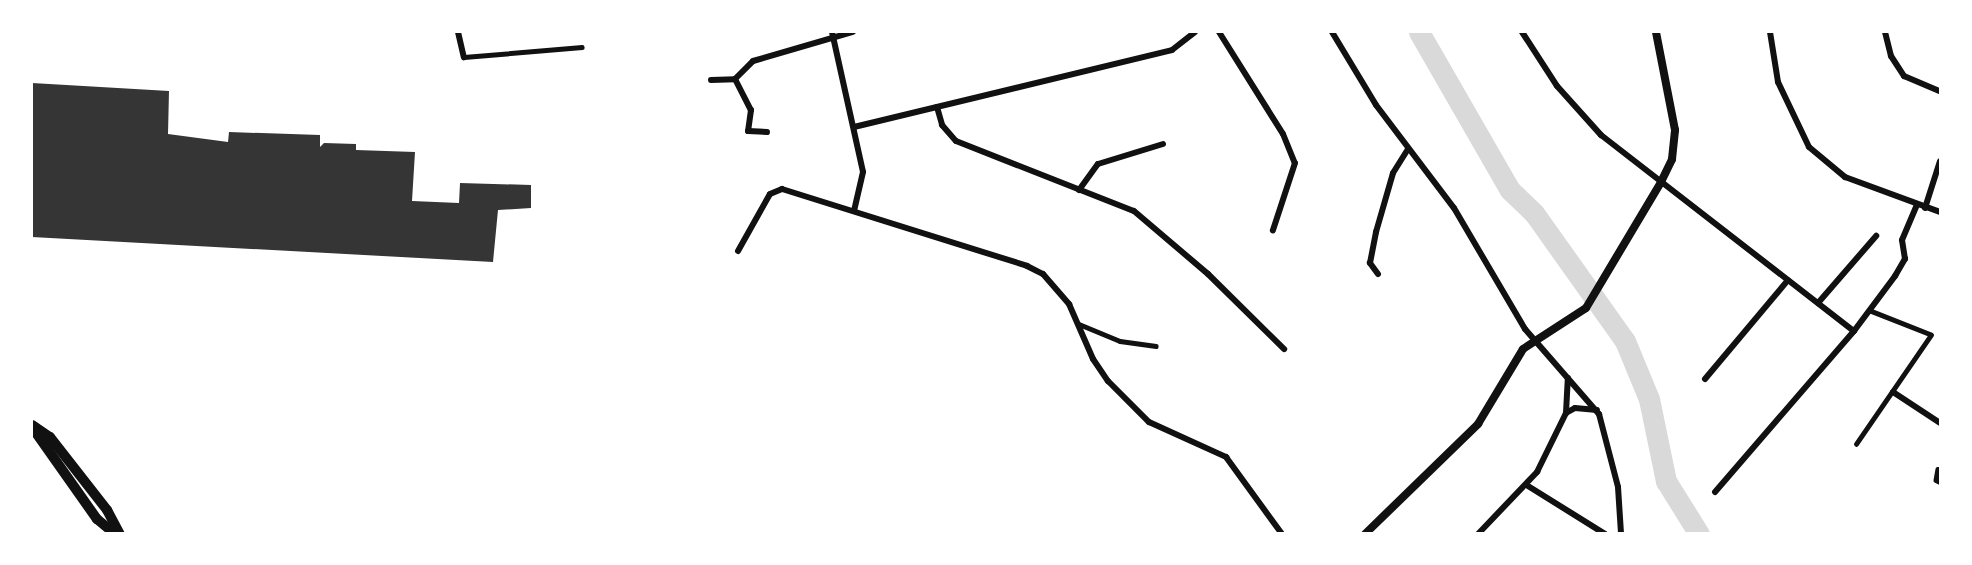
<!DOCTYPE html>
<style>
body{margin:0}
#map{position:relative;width:1972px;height:565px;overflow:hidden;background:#fff;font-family:Inter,sans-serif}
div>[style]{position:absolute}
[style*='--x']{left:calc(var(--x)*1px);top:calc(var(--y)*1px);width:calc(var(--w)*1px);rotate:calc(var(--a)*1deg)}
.river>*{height:21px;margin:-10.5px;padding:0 10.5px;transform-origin:10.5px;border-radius:10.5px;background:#d9d9d9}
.building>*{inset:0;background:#353535}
.pedestrian>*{height:4.5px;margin:-2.25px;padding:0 2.25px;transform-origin:2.25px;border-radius:2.25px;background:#111}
.minor>*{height:6px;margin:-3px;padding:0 3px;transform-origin:3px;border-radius:3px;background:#111}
.tertiary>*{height:8px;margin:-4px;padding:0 4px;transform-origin:4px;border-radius:4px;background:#111}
.primary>*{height:10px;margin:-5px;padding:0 5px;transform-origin:5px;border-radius:5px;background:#111}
span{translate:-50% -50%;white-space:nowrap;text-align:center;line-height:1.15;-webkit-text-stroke:6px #fff;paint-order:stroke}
.frame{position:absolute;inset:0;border:33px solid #fff;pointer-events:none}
</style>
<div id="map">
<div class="river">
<div style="--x:1419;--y:32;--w:182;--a:60.1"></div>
<div style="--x:1510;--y:190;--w:33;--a:44"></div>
<div style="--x:1534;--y:213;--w:157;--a:54.6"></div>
<div style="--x:1625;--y:341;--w:63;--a:67.5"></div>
<div style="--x:1649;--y:399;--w:84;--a:78.3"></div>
<div style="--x:1666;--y:481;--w:62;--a:58.1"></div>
</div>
<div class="building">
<div style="clip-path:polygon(32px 83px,169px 91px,168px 134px,228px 142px,229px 132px,320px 135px,320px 147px,324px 143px,356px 144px,356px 150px,415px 152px,412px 201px,459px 203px,460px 183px,531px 185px,531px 208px,498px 210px,493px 262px,32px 237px)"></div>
</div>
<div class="pedestrian">
<div style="--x:464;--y:57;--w:118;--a:-4.8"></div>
<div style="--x:1079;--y:324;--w:44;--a:22.5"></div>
<div style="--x:1120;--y:341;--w:36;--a:8"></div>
<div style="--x:1856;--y:444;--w:132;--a:-55.5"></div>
<div style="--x:1931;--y:335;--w:66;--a:-158.5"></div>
<div style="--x:1938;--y:469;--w:11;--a:100"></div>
<div style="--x:1936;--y:480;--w:4;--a:27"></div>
</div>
<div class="minor">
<div style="--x:458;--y:32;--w:26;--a:77"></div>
<div style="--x:832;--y:32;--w:143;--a:77.5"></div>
<div style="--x:863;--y:172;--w:39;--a:103"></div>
<div style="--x:1219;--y:32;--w:120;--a:57.9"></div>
<div style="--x:1283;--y:134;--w:31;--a:68"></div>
<div style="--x:1295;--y:163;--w:71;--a:108.2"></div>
<div style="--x:1332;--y:32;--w:85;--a:58.9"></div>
<div style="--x:1376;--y:105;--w:129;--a:52.9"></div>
<div style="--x:1454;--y:208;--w:140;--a:59.6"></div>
<div style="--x:1525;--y:329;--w:113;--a:49"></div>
<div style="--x:1599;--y:414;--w:75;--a:75.4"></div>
<div style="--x:1618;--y:487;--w:47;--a:86.3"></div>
<div style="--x:1522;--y:32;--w:64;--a:57.1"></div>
<div style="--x:1557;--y:86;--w:66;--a:48.1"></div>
<div style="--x:1601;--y:135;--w:320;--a:37.8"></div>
<div style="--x:1770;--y:32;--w:51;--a:80.9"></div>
<div style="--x:1778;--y:82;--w:72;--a:64.5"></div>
<div style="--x:1809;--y:147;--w:47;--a:39.8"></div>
<div style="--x:1845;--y:177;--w:101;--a:20.2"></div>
<div style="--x:1885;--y:32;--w:25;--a:76"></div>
<div style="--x:1891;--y:56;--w:24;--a:57"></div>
<div style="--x:1904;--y:76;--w:39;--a:23"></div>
<div style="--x:735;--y:79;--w:25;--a:-45"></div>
<div style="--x:753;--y:61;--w:104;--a:-16.2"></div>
<div style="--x:711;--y:80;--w:24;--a:-2"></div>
<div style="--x:735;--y:79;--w:35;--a:63"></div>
<div style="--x:751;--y:110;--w:21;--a:98"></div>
<div style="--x:748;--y:131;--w:19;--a:3"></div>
<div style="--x:937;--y:107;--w:19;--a:74"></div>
<div style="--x:942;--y:125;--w:21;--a:49"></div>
<div style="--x:956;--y:141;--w:191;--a:21.5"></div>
<div style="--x:1134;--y:211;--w:97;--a:40.4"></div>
<div style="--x:1208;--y:274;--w:107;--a:44.6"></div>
<div style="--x:854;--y:127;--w:327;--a:-13.6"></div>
<div style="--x:1172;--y:50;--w:29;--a:-38"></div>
<div style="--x:1079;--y:190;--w:32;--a:-54"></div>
<div style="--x:1098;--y:164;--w:68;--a:-17.1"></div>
<div style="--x:1925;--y:208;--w:49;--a:-72.3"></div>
<div style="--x:738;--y:251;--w:65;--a:-60.7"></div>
<div style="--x:770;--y:194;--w:13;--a:-23"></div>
<div style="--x:782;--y:189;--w:257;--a:17.4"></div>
<div style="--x:1027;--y:266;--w:18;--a:27"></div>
<div style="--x:1043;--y:274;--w:40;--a:49"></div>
<div style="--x:1069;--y:304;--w:60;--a:66.4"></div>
<div style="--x:1093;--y:359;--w:27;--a:56"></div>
<div style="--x:1108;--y:381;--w:58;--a:45"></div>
<div style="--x:1149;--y:422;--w:85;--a:24.4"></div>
<div style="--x:1226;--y:457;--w:95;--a:54"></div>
<div style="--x:1378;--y:274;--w:14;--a:-126"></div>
<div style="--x:1370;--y:263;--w:32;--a:-79"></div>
<div style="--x:1376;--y:232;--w:61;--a:-73.9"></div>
<div style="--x:1393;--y:173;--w:28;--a:-58"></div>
<div style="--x:1818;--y:303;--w:89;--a:-49.1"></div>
<div style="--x:1705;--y:379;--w:129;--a:-50"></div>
<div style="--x:1893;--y:392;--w:56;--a:33.4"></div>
<div style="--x:1566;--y:413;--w:10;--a:-29"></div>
<div style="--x:1575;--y:408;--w:22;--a:5"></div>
<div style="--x:1528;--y:486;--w:91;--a:31.9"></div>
<div style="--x:1715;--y:492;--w:213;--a:-49.2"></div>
<div style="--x:1854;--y:331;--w:69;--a:-53.3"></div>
<div style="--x:1895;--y:276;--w:20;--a:-60"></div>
<div style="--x:1905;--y:259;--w:19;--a:-99"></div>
<div style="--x:1902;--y:240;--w:38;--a:-67"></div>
<div style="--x:1478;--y:534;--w:86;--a:-46.4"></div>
<div style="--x:1537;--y:472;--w:66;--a:-63.8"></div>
<div style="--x:1566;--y:413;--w:35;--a:-87"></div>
</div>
<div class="tertiary">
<div style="--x:1365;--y:534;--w:158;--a:-44.2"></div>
<div style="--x:1478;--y:424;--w:87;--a:-59"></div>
<div style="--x:1523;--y:349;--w:75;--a:-33.1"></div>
<div style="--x:1586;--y:308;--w:147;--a:-59.2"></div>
<div style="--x:1661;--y:182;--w:25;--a:-64"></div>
<div style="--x:1672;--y:159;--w:29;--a:-84"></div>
<div style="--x:1675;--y:130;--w:100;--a:-101"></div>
</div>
<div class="primary">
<div style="--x:32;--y:425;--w:22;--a:34"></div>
<div style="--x:50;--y:437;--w:93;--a:52"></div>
<div style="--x:107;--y:510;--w:27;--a:62"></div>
<div style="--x:32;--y:427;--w:113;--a:54.8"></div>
<div style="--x:97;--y:519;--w:23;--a:40"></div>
</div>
<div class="frame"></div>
</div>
